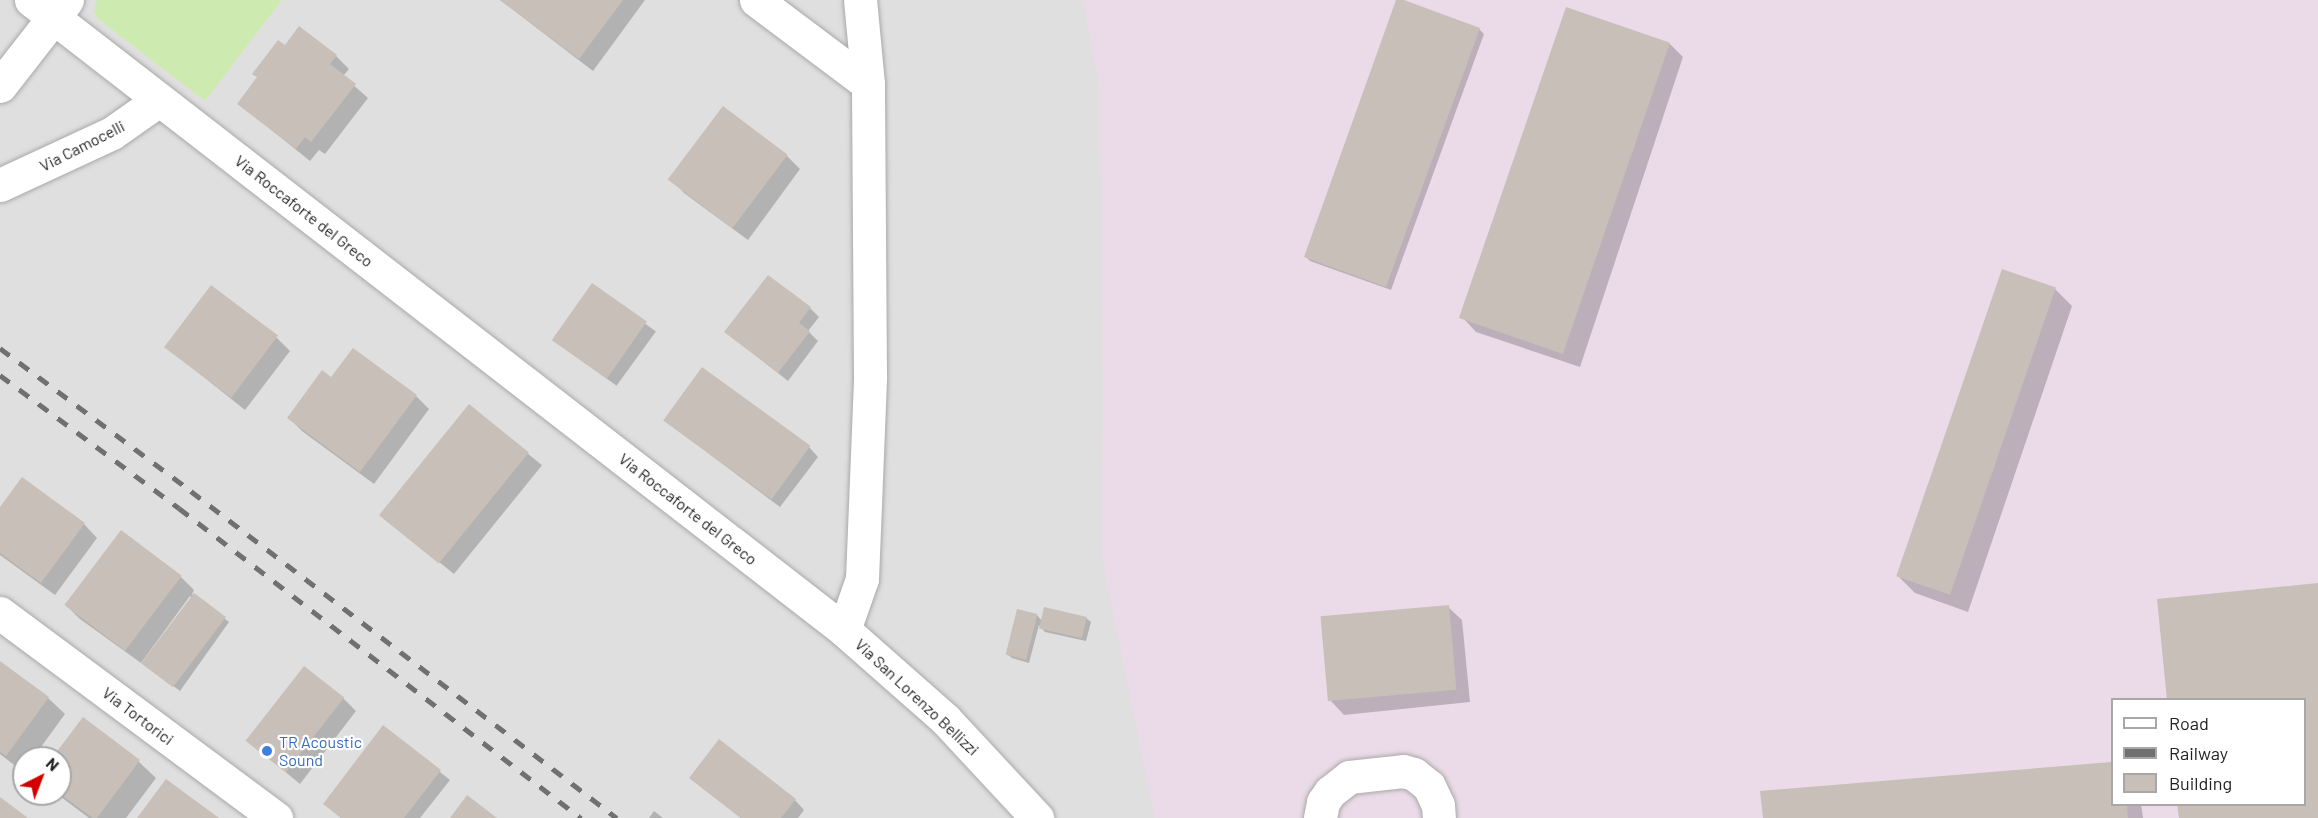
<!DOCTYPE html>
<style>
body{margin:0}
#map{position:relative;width:2318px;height:818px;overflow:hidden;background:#f2efe9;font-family:Barlow,sans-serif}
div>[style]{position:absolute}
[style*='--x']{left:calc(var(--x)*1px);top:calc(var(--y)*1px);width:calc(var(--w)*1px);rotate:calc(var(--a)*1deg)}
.residential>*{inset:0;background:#e0dfdf}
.industrial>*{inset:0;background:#ebdbe8}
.grass>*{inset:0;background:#cdebb0}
.shadow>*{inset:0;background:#0003;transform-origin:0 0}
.building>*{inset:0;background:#c7bfb8;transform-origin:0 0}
.roads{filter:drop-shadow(0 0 2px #a9a9a9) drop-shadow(0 0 2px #a9a9a9)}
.minor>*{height:33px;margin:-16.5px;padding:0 16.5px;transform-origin:16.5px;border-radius:16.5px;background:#fff}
.rail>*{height:4.5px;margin-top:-2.25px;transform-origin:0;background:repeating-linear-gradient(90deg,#707070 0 12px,transparent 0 24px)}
.dots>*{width:16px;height:16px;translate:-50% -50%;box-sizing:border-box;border:3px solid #fff;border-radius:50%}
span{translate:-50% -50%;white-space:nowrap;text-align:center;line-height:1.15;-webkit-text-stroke:4.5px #fff;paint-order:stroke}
.street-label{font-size:16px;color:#222}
.shop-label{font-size:16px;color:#366cbe}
.left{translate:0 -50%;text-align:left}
.legend{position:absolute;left:2111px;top:698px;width:195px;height:108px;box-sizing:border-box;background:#fff;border:2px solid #a7a7a7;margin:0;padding:8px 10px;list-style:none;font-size:18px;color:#222}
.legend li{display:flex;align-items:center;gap:12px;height:30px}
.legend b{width:30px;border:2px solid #a7a7a7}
.north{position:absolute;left:12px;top:746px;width:60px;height:60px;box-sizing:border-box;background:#fff;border:2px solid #a7a7a7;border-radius:50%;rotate:42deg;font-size:16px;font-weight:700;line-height:24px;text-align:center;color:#222}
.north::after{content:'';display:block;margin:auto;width:21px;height:27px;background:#d40000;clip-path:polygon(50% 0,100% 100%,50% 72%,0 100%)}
</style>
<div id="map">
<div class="residential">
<div style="clip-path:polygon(evenodd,0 0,2318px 0,2318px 818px,0 818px,0 0,2112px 700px,2304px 700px,2304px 804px,2112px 804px,2112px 700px,0 0,24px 758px,60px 758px,60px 794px,24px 794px,24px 758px)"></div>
</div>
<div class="industrial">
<div style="clip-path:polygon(evenodd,1083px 0,2318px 0,2318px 818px,1155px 818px,1101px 552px,1103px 403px,1100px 90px,1083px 0,2112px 700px,2304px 700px,2304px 804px,2112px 804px,2112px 700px)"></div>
</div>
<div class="grass">
<div style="clip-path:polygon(97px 0,282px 0,205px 101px,98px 19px,94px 11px)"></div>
</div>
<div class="shadow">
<div style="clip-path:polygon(500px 0,645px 0,593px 71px)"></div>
<div style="clip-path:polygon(1398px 0,1479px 29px,1484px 34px,1391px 290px,1310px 261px,1305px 256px)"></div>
<div style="clip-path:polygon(1567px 9px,1670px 44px,1683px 57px,1580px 367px,1476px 332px,1463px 318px)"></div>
<div style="clip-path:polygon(286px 47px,336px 56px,349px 69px,343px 76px,368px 98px,325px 154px,319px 150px,310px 161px,239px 104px)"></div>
<div style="clip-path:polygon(787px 156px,800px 169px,748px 240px,684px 193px,671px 179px)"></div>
<div style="left:592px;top:285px;width:79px;height:67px;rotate:36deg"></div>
<div style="clip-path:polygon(2055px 289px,2072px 306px,1968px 612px,1915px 593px,1899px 577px)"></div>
<div style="clip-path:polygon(810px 308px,819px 317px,808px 331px,818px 341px,788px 381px,726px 332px)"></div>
<div style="clip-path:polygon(277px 338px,290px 351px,245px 410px,166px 347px)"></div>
<div style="clip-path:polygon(332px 380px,416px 396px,429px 409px,374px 484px,302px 431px,289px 418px)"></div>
<div style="left:469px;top:406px;width:94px;height:140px;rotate:39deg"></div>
<div style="clip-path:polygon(664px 420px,809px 447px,818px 457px,780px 507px)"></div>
<div style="clip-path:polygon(0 509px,84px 524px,97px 538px,55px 595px,0 555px)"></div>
<div style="clip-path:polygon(181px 577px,194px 590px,192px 594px,229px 622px,180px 691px,145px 665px,192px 598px,190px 596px,141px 663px,80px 619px,67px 606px)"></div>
<div style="clip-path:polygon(1448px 607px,1462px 620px,1470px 702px,1344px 715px,1331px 701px)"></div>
<div style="clip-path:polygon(1037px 615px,1042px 621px,1086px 618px,1091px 622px,1086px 641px,1045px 632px,1039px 625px,1029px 663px,1012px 658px,1007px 654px)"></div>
<div style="clip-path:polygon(0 662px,48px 698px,65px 714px,33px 758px,24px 758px,23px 772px,0 754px)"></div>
<div style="clip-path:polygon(343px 698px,356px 711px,300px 784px,248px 741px)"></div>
<div style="clip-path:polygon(83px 719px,139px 762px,156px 778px,126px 818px,89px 818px,57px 794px,60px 794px,60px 758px,54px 758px)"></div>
<div style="clip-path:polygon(384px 727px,450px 780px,420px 818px,341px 818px,325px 804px)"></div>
<div style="clip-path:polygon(720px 741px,795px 800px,804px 810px,798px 818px,741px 818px,701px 787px)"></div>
<div style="clip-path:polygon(2112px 763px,2112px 804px,2141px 804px,2143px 818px,1764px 818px,1762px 793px)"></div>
<div style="clip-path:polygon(654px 811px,663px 818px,649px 818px)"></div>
</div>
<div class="building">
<div style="clip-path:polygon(500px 0,623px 0,579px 59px)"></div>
<div style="clip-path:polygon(1396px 0,1404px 0,1480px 28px,1386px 287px,1304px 257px)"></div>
<div style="left:1566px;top:7px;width:110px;height:329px;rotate:19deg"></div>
<div style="clip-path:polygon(299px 26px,337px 55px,330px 64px,356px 84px,311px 142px,305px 137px,296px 149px,237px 104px,257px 77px,252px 74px,278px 40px,285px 45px)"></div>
<div style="left:723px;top:106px;width:81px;height:92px;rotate:37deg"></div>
<div style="left:2002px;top:269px;width:57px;height:325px;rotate:19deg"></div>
<div style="clip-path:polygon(768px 275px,811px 307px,799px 323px,810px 331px,778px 373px,724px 332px)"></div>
<div style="left:592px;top:283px;width:67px;height:70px;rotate:35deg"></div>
<div style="left:211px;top:285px;width:84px;height:78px;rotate:37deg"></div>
<div style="clip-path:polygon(353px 348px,417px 395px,360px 472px,287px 418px,322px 370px,331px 377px)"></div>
<div style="left:702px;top:367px;width:134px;height:66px;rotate:36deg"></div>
<div style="left:469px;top:404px;width:77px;height:143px;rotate:39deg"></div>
<div style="clip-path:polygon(22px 477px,85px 523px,41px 583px,0 553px,0 507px)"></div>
<div style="left:121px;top:530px;width:76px;height:94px;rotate:37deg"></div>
<div style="clip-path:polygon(2318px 583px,2318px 818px,2179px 818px,2177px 804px,2304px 804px,2304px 700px,2167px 700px,2157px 599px)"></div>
<div style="left:194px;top:593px;width:40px;height:88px;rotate:37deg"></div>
<div style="left:1449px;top:605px;width:85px;height:129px;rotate:85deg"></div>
<div style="left:1044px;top:607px;width:44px;height:22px;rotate:13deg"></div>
<div style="left:1017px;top:609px;width:21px;height:47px;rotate:14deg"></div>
<div style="clip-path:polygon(0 661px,49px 697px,6px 756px,0 752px)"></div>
<div style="left:304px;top:666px;width:51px;height:95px;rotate:38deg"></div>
<div style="clip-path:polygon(83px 717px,140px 760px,97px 818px,93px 818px,60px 794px,60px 758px,52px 758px)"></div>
<div style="clip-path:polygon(383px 725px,441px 770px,404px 818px,341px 818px,323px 804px)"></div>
<div style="clip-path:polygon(719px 739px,796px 799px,781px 818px,741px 818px,689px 778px)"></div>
<div style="clip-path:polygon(2112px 762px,2112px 804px,2127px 804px,2128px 818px,1763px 818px,1760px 791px)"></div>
<div style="clip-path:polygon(166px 779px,219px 818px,137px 818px)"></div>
<div style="clip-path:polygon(467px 795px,497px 818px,450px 818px)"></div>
<div style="clip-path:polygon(0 797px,28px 818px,0 818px)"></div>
</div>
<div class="roads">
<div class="minor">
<div style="--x:31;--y:0;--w:1029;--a:37.77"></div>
<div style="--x:844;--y:630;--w:136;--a:41.4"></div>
<div style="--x:946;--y:720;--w:134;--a:47.1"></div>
<div style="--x:756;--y:0;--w:140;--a:36.9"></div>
<div style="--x:0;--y:86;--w:109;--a:-52.1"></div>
<div style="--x:0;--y:185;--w:123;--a:-24.9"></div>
<div style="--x:112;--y:133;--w:57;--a:-35.1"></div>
<div style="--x:0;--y:613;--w:344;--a:36.6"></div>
<div style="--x:844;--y:630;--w:54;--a:-70.6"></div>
<div style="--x:862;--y:579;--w:203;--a:-87.7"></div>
<div style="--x:870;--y:376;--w:292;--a:-90.4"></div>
<div style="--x:868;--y:84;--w:84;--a:-95.4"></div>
<div style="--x:1320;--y:818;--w:16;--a:-79"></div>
<div style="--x:1323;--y:802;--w:12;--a:-55"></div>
<div style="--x:1330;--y:792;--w:24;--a:-38"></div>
<div style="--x:1349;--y:777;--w:54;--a:-6.3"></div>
<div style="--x:1403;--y:771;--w:11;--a:15"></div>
<div style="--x:1414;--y:774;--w:19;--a:39"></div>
<div style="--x:1429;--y:786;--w:21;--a:65"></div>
<div style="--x:1438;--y:805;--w:13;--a:86"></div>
</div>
</div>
<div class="rail">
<div style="--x:0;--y:348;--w:239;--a:36.8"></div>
<div style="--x:191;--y:491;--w:537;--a:37.51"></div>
<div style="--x:0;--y:375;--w:223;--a:36.6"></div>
<div style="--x:179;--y:508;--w:508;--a:37.64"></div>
</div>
<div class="dots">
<div style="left:267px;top:751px;background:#3f7fe0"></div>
</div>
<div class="street-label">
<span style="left:82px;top:146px;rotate:-27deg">Via Camocelli</span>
<span style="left:304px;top:211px;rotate:38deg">Via Roccaforte del Greco</span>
<span style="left:688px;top:509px;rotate:38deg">Via Roccaforte del Greco</span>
<span style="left:917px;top:697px;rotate:43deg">Via San Lorenzo Bellizzi</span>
<span style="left:138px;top:716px;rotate:37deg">Via Tortorici</span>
</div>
<div class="shop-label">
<span class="left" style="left:279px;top:751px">TR Acoustic<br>Sound</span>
</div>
<ul class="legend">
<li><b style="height:8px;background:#fff"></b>Road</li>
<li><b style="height:8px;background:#707070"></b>Railway</li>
<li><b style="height:16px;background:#c7bfb8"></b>Building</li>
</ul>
<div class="north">N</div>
</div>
